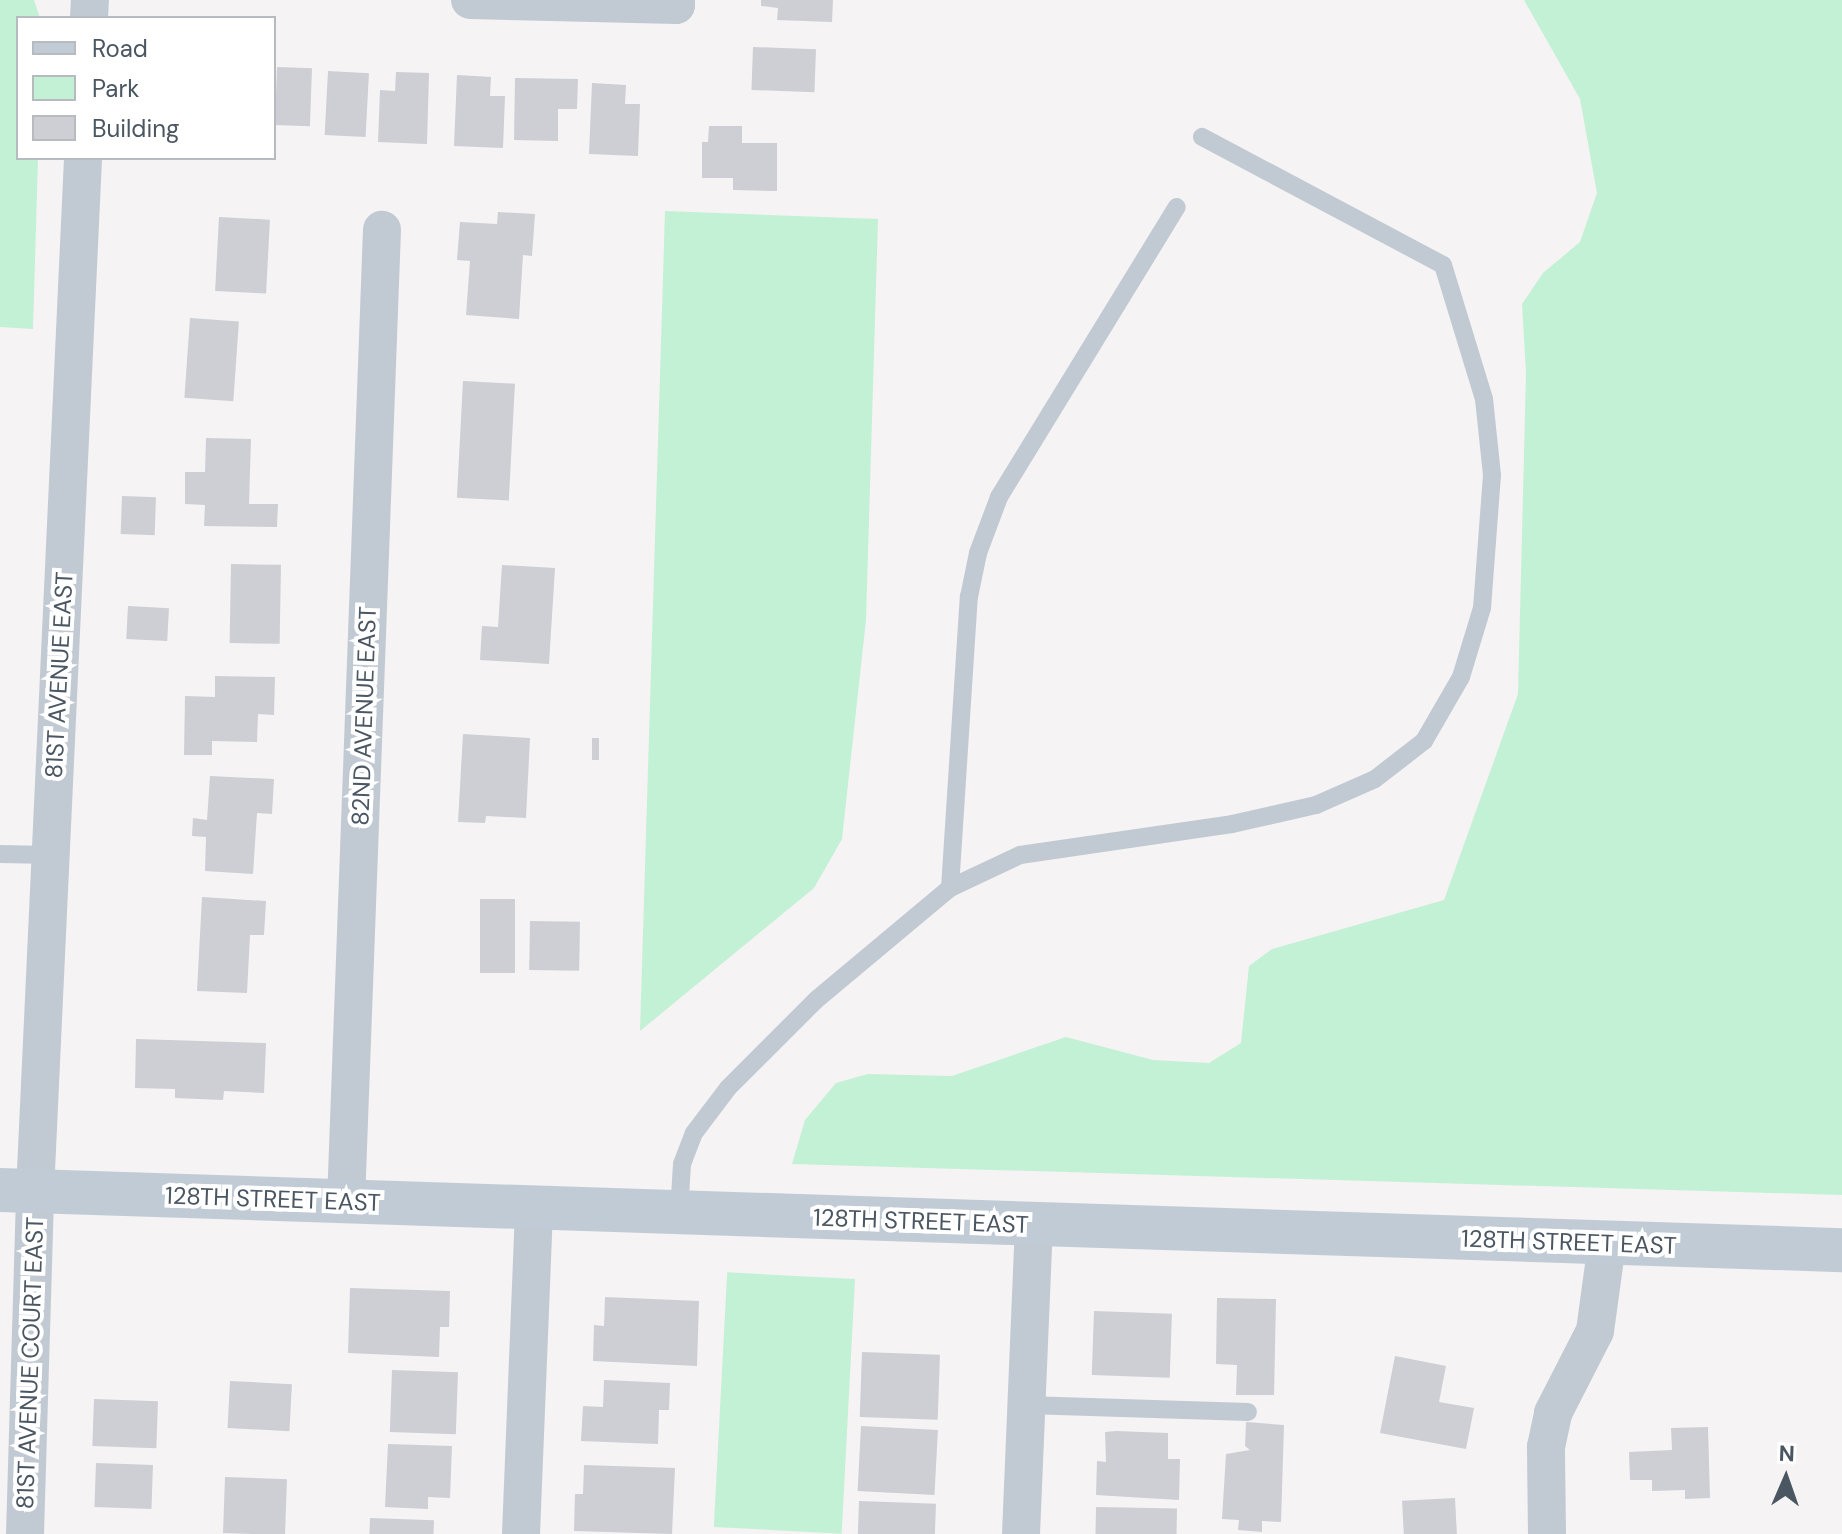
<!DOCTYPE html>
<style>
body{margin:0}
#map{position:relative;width:1842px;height:1534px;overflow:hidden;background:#f5f3f3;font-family:"DM Sans",sans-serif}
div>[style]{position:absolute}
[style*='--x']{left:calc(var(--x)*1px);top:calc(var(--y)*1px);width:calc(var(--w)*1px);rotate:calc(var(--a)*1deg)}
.green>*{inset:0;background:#c3f1d5;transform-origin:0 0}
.building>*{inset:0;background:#cdcfd5;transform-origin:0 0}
.lane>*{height:18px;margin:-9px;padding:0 9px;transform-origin:9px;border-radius:9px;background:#c1cad2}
.street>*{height:38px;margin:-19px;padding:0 19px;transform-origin:19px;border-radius:19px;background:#c1cad2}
.secondary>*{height:44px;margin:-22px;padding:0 22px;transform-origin:22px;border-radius:22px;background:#c1cbd6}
span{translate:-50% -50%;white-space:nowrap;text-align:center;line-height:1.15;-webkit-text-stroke:8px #fff;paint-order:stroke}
.street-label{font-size:24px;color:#4a5661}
.legend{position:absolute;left:16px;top:16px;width:260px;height:144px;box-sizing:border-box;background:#fff;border:2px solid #b7bbc0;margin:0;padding:10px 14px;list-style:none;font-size:24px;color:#4a5661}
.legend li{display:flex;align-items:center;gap:16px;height:40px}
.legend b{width:40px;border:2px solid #b7bbc0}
.north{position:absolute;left:1746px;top:1438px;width:80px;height:80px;-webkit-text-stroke:6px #fff;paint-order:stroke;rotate:2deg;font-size:22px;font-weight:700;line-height:32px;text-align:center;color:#4a5661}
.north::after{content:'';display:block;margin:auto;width:28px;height:36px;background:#4a5661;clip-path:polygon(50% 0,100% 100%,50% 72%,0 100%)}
</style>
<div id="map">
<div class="green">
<div style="clip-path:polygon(0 0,34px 0,40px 18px,18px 18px,18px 158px,38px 158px,33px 329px,0 327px)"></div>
<div style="clip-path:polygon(1524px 0,1842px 0,1842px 1195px,792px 1164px,805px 1120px,836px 1083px,868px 1074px,952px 1076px,1066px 1037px,1153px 1060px,1209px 1063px,1241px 1043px,1249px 966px,1272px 949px,1444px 900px,1518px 694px,1526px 373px,1522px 304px,1543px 273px,1580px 242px,1597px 193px,1580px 99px)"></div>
<div style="clip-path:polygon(665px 211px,878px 219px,866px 620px,842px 839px,814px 888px,640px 1031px)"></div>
<div style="left:855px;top:1279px;width:255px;height:128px;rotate:93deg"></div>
</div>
<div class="building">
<div style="clip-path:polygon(761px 0,833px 0,832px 22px,777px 20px,778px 8px,761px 6px)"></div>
<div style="left:753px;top:47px;width:63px;height:43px;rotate:2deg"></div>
<div style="left:277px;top:67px;width:35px;height:58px;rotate:2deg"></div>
<div style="left:328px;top:71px;width:41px;height:64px;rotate:3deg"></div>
<div style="clip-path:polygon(396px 72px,429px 73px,427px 144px,378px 142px,380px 90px,395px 91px)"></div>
<div style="clip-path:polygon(457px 75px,491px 77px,490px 96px,505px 96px,503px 148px,454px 146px)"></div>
<div style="clip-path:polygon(515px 78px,578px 79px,577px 109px,558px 109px,558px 141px,514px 140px)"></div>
<div style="clip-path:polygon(592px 83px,626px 85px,625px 104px,640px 104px,638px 156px,589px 154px)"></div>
<div style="clip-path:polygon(709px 126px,742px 126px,742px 143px,777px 143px,777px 191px,733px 190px,733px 178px,702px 178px,702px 142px,708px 142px)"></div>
<div style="clip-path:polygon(498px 212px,535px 214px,532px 256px,523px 255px,519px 319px,466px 315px,470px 261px,457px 260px,460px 222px,497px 224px)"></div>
<div style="left:219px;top:217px;width:51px;height:74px;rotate:3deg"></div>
<div style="left:190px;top:318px;width:49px;height:80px;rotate:4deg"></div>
<div style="left:463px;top:381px;width:52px;height:117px;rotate:3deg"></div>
<div style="clip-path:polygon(206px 438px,251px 439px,249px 504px,278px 504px,277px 527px,204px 526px,205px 505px,185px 504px,185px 472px,205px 472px)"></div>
<div style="left:122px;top:496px;width:34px;height:38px;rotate:2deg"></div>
<div style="left:231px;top:564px;width:50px;height:79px;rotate:1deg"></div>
<div style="clip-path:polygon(502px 565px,555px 568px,549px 664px,480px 660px,482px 626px,498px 627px)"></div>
<div style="left:128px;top:606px;width:41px;height:33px;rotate:3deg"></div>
<div style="clip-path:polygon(215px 676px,275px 677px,274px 715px,258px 714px,257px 742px,212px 741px,212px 755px,184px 755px,185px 696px,215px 697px)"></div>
<div style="clip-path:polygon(463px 734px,530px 738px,526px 818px,486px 816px,485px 823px,458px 822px)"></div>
<div style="left:592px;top:738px;width:7px;height:22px"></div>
<div style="clip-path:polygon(210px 776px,274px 779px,272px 814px,257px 813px,253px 874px,205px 871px,206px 837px,192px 836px,193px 818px,207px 820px)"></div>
<div style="clip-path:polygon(202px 897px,266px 901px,264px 935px,250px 935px,247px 993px,197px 991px)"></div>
<div style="left:480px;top:899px;width:35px;height:74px"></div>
<div style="left:530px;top:921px;width:50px;height:49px;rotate:1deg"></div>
<div style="clip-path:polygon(136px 1039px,266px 1043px,264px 1093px,224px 1091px,223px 1100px,175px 1098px,175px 1089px,135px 1088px)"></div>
<div style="clip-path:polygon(350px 1288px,450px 1291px,449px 1327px,440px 1327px,439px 1357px,348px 1353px)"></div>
<div style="clip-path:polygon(605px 1297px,699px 1301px,697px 1366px,593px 1361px,594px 1325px,604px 1326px)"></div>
<div style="clip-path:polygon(1217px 1298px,1276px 1299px,1274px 1395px,1236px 1395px,1237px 1365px,1216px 1364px)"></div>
<div style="left:1094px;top:1311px;width:78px;height:64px;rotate:2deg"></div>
<div style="left:862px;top:1352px;width:78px;height:65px;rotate:2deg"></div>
<div style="clip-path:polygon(1395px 1356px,1446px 1366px,1439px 1402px,1474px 1408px,1466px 1449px,1380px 1433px)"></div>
<div style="left:392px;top:1370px;width:66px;height:62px;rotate:2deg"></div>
<div style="clip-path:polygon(604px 1380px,670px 1383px,669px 1410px,659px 1410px,658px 1444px,581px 1441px,583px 1406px,603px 1407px)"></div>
<div style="left:230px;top:1381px;width:62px;height:47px;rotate:3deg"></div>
<div style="left:94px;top:1399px;width:64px;height:47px;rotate:2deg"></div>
<div style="clip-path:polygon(1246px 1422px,1284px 1425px,1281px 1522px,1262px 1521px,1262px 1532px,1238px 1530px,1239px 1520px,1222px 1519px,1226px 1454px,1250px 1450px,1245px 1446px)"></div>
<div style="left:861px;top:1426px;width:77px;height:65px;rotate:3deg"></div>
<div style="clip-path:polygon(1708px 1427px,1710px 1498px,1685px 1499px,1685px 1490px,1652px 1491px,1652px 1480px,1630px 1480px,1629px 1452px,1672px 1450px,1671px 1428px)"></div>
<div style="clip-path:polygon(1116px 1431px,1168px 1433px,1168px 1459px,1180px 1459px,1179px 1500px,1096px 1495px,1097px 1461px,1106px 1462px,1105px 1432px)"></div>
<div style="clip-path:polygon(388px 1444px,452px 1446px,450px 1498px,428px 1497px,428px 1509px,385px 1507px)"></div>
<div style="left:96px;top:1463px;width:57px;height:44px;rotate:2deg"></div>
<div style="clip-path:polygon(584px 1465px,675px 1468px,672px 1534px,574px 1531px,575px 1494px,583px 1494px)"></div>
<div style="left:225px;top:1477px;width:62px;height:56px;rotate:2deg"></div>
<div style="left:1455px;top:1498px;width:36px;height:53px;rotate:87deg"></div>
<div style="left:859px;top:1501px;width:77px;height:33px;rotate:2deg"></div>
<div style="left:1096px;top:1507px;width:81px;height:27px;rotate:1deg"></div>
<div style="left:370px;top:1518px;width:64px;height:16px;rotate:2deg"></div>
</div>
<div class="lane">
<div style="--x:0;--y:854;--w:51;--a:1.1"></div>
<div style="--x:950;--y:888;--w:292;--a:-86.3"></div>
<div style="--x:969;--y:597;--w:45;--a:-78.4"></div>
<div style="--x:978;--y:553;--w:60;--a:-69.4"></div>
<div style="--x:999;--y:497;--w:340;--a:-58.5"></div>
<div style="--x:679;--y:1213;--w:49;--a:-86.5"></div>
<div style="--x:682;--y:1164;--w:33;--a:-69"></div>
<div style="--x:694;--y:1133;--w:56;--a:-52.9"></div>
<div style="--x:728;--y:1088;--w:124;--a:-45"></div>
<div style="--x:816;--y:1000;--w:175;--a:-39.9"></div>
<div style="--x:950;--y:888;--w:77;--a:-25.2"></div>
<div style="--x:1020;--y:855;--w:214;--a:-8.3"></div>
<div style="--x:1232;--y:824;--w:86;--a:-12.7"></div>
<div style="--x:1316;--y:805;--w:64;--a:-23.8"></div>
<div style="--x:1375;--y:779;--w:62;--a:-37.8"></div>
<div style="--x:1424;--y:741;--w:74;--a:-60"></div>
<div style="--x:1461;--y:677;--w:72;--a:-73.1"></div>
<div style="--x:1482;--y:608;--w:133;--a:-85.7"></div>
<div style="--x:1492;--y:475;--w:76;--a:-96"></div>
<div style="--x:1484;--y:399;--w:140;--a:-107"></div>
<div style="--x:1443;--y:265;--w:273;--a:-152"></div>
<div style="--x:1027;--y:1405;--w:221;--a:1.8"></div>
</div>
<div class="street">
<div style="--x:470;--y:0;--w:206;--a:1.4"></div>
<div style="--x:676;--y:5;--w:5;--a:-90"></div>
<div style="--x:89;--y:18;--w:18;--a:-87"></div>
<div style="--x:346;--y:1202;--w:973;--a:-87.88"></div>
<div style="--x:25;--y:1534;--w:342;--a:-88.3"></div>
<div style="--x:35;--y:1192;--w:1035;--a:-87.34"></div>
<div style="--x:521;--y:1534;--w:326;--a:-87.7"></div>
<div style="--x:1021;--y:1534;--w:310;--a:-87.6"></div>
<div style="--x:1547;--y:1534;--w:87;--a:-90.7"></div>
<div style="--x:1546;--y:1447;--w:35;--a:-78"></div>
<div style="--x:1553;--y:1413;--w:92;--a:-62.9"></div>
<div style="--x:1595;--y:1331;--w:89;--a:-82.2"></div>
</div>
<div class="secondary">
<div style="--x:0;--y:1190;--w:1843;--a:1.87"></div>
</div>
<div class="street-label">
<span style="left:59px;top:675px;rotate:-87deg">81ST AVENUE EAST</span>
<span style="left:364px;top:716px;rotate:-88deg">82ND AVENUE EAST</span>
<span style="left:273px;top:1199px;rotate:2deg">128TH STREET EAST</span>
<span style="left:921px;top:1221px;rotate:2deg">128TH STREET EAST</span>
<span style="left:1569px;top:1242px;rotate:2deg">128TH STREET EAST</span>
<span style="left:30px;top:1363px;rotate:-88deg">81ST AVENUE COURT EAST</span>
</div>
<ul class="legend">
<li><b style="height:10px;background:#c1cbd6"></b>Road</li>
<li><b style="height:22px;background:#c3f1d5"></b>Park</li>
<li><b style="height:22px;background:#cdcfd5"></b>Building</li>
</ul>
<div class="north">N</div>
</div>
